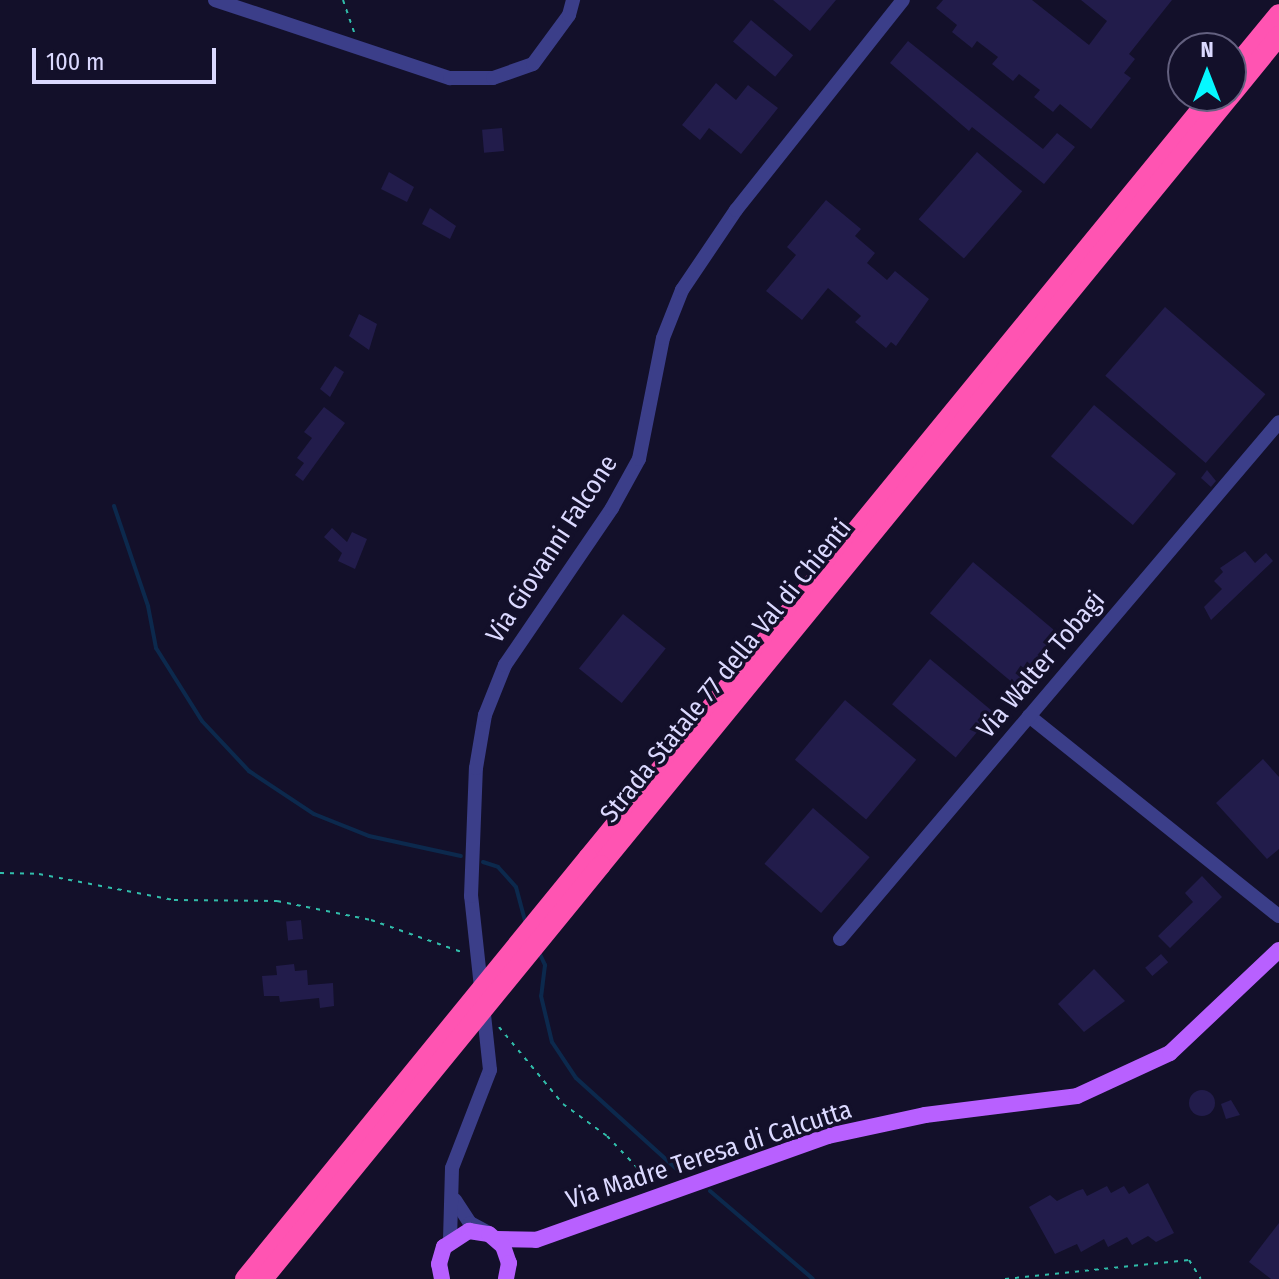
<!DOCTYPE html>
<style>
body{margin:0}
#map{position:relative;width:1279px;height:1279px;overflow:hidden;background:#13102a;font-family:"Fira Sans Condensed",sans-serif}
div>[style]{position:absolute}
[style*='--x']{left:calc(var(--x)*1px);top:calc(var(--y)*1px);width:calc(var(--w)*1px);rotate:calc(var(--a)*1deg)}
.stream>*{height:4px;margin:-2px;padding:0 2px;transform-origin:2px;border-radius:2px;background:#0c294d}
.building>*{inset:0;background:#221c4b;transform-origin:0 0}
.round{border-radius:50%}
.path>*{height:2px;margin-top:-1px;transform-origin:0;background:repeating-linear-gradient(90deg,#30bdaa 0 4px,transparent 0 10px)}
.minor>*{height:14px;margin:-7px;padding:0 7px;transform-origin:7px;border-radius:7px;background:#3b3e89}
.major>*{height:16px;margin:-8px;padding:0 8px;transform-origin:8px;border-radius:8px;background:#b860ff}
.highway>*{height:20px;margin:-10px;padding:0 10px;transform-origin:10px;border-radius:10px;background:#ff54b2}
.highway-bridge>*{height:20px;margin:-10px;padding:0 10px;transform-origin:10px;border-radius:10px;background:#ff54b2}
span{translate:-50% -50%;white-space:nowrap;text-align:center;line-height:1.15;-webkit-text-stroke:7px #13102a;paint-order:stroke}
.street-label{font-size:26px;color:#dbd9ff}
.north{position:absolute;left:1167px;top:32px;width:80px;height:80px;box-sizing:border-box;background:#13102a;border:2px solid #63607f;border-radius:50%;rotate:0deg;font-size:22px;font-weight:700;line-height:32px;text-align:center;color:#dbd9ff}
.north::after{content:'';display:block;margin:auto;width:28px;height:36px;background:#05f8ff;clip-path:polygon(50% 0,100% 100%,50% 72%,0 100%)}
.scale{position:absolute;left:32px;top:48px;width:184px;height:36px;box-sizing:border-box;border:4px solid #dbd9ff;border-top:0;padding-left:10px;font-size:24px;line-height:28px;white-space:nowrap;color:#dbd9ff;-webkit-text-stroke:6px #13102a;paint-order:stroke}
</style>
<div id="map">
<div class="stream">
<div style="--x:114;--y:506;--w:106;--a:71.2"></div>
<div style="--x:148;--y:606;--w:43;--a:79.2"></div>
<div style="--x:156;--y:648;--w:86;--a:57.8"></div>
<div style="--x:202;--y:721;--w:69;--a:46.8"></div>
<div style="--x:249;--y:771;--w:78;--a:33.5"></div>
<div style="--x:314;--y:814;--w:59;--a:21.8"></div>
<div style="--x:369;--y:836;--w:94;--a:12.3"></div>
<div style="--x:483;--y:862;--w:16;--a:18"></div>
<div style="--x:498;--y:867;--w:27;--a:48"></div>
<div style="--x:516;--y:887;--w:38;--a:75"></div>
<div style="--x:538;--y:950;--w:17;--a:65"></div>
<div style="--x:545;--y:965;--w:31;--a:97"></div>
<div style="--x:541;--y:996;--w:47;--a:76.6"></div>
<div style="--x:552;--y:1042;--w:43;--a:56.3"></div>
<div style="--x:576;--y:1078;--w:139;--a:42.1"></div>
<div style="--x:710;--y:1191;--w:135;--a:40.5"></div>
</div>
<div class="building">
<div style="clip-path:polygon(773px 0,836px 0,810px 31px)"></div>
<div style="clip-path:polygon(943px 0,1032px 0,1089px 45px,1107px 21px,1081px 0,1172px 0,1129px 54px,1135px 59px,1124px 73px,1131px 78px,1091px 129px,1060px 104px,1053px 112px,1034px 97px,1040px 90px,1019px 74px,1013px 81px,992px 64px,998px 57px,977px 41px,972px 48px,952px 32px,957px 25px,936px 8px)"></div>
<div style="left:751px;top:20px;width:55px;height:28px;rotate:40deg"></div>
<div style="clip-path:polygon(908px 41px,1043px 149px,1057px 133px,1075px 147px,1044px 184px,972px 127px,969px 131px,890px 63px)"></div>
<div style="clip-path:polygon(716px 83px,736px 100px,748px 85px,778px 108px,741px 154px,709px 128px,700px 140px,682px 125px)"></div>
<div style="left:502px;top:128px;width:23px;height:20px;rotate:85deg"></div>
<div style="left:977px;top:152px;width:60px;height:89px;rotate:41deg"></div>
<div style="clip-path:polygon(389px 172px,414px 187px,407px 202px,381px 189px)"></div>
<div style="clip-path:polygon(826px 200px,861px 229px,855px 236px,875px 253px,867px 263px,887px 280px,895px 271px,929px 299px,896px 346px,891px 342px,886px 348px,855px 322px,861px 316px,828px 288px,802px 320px,766px 291px,796px 255px,787px 247px)"></div>
<div style="clip-path:polygon(430px 208px,456px 226px,450px 239px,422px 224px)"></div>
<div style="left:1165px;top:307px;width:133px;height:91px;rotate:41deg"></div>
<div style="clip-path:polygon(359px 314px,377px 324px,369px 350px,349px 336px)"></div>
<div style="clip-path:polygon(335px 366px,344px 372px,330px 397px,320px 389px)"></div>
<div style="left:1094px;top:405px;width:107px;height:67px;rotate:40deg"></div>
<div style="clip-path:polygon(324px 407px,345px 423px,303px 481px,295px 475px,304px 463px,297px 458px,312px 438px,304px 432px)"></div>
<div style="clip-path:polygon(1207px 470px,1216px 481px,1211px 487px,1201px 478px)"></div>
<div style="clip-path:polygon(332px 528px,347px 542px,352px 532px,367px 539px,355px 569px,338px 561px,342px 553px,324px 537px)"></div>
<div style="clip-path:polygon(1245px 551px,1255px 563px,1266px 553px,1273px 561px,1211px 620px,1204px 607px,1222px 589px,1214px 581px,1223px 572px,1220px 568px)"></div>
<div style="left:973px;top:562px;width:113px;height:67px;rotate:40deg"></div>
<div style="left:623px;top:614px;width:55px;height:70px;rotate:39deg"></div>
<div style="left:930px;top:659px;width:83px;height:59px;rotate:40deg"></div>
<div style="left:845px;top:700px;width:93px;height:78px;rotate:40deg"></div>
<div style="clip-path:polygon(1263px 759px,1279px 777px,1279px 849px,1267px 859px,1216px 803px)"></div>
<div style="left:813px;top:808px;width:75px;height:74px;rotate:41deg"></div>
<div style="clip-path:polygon(1202px 876px,1222px 897px,1170px 948px,1158px 936px,1193px 902px,1185px 893px)"></div>
<div style="left:301px;top:920px;width:19px;height:15px;rotate:84deg"></div>
<div style="left:1161px;top:954px;width:11px;height:21px;rotate:49deg"></div>
<div style="clip-path:polygon(294px 964px,295px 971px,307px 970px,308px 985px,333px 983px,334px 1006px,320px 1008px,319px 998px,280px 1002px,279px 996px,264px 996px,262px 976px,277px 975px,276px 966px)"></div>
<div style="clip-path:polygon(1094px 969px,1125px 1001px,1084px 1032px,1058px 1004px)"></div>
<div class="round" style="left:1189px;top:1090px;width:26px;height:26px"></div>
<div style="clip-path:polygon(1231px 1100px,1240px 1115px,1226px 1119px,1221px 1104px)"></div>
<div style="clip-path:polygon(1148px 1183px,1174px 1233px,1156px 1242px,1148px 1236px,1132px 1245px,1127px 1237px,1108px 1247px,1104px 1239px,1081px 1252px,1077px 1244px,1055px 1254px,1029px 1207px,1050px 1195px,1057px 1201px,1077px 1191px,1083px 1189px,1087px 1196px,1107px 1186px,1111px 1193px,1124px 1186px,1129px 1194px)"></div>
<div style="clip-path:polygon(1279px 1223px,1279px 1279px,1271px 1279px,1249px 1262px)"></div>
</div>
<div class="path">
<div style="--x:343;--y:0;--w:34;--a:71"></div>
<div style="--x:0;--y:873;--w:39;--a:1"></div>
<div style="--x:39;--y:874;--w:137;--a:10.9"></div>
<div style="--x:174;--y:900;--w:103;--a:0.6"></div>
<div style="--x:277;--y:901;--w:96;--a:11.4"></div>
<div style="--x:371;--y:920;--w:99;--a:19.5"></div>
<div style="--x:499;--y:1027;--w:100;--a:50.3"></div>
<div style="--x:563;--y:1104;--w:54;--a:36"></div>
<div style="--x:607;--y:1136;--w:64;--a:46.3"></div>
<div style="--x:1005;--y:1279;--w:185;--a:-5.9"></div>
<div style="--x:1189;--y:1260;--w:22;--a:58"></div>
</div>
<div class="minor">
<div style="--x:215;--y:0;--w:248;--a:18.4"></div>
<div style="--x:450;--y:78;--w:43;--a:0"></div>
<div style="--x:493;--y:78;--w:42;--a:-19.3"></div>
<div style="--x:533;--y:64;--w:61;--a:-53.7"></div>
<div style="--x:569;--y:15;--w:16;--a:-75"></div>
<div style="--x:1029;--y:716;--w:320;--a:38.7"></div>
<div style="--x:840;--y:939;--w:678;--a:-49.66"></div>
<div style="--x:455;--y:1200;--w:27;--a:57"></div>
<div style="--x:470;--y:1223;--w:19;--a:28"></div>
<div style="--x:450;--y:1240;--w:72;--a:-88.4"></div>
<div style="--x:452;--y:1168;--w:105;--a:-68.8"></div>
<div style="--x:490;--y:1070;--w:175;--a:-96.2"></div>
<div style="--x:471;--y:896;--w:128;--a:-87.8"></div>
<div style="--x:476;--y:768;--w:54;--a:-80.4"></div>
<div style="--x:485;--y:715;--w:54;--a:-68.2"></div>
<div style="--x:505;--y:665;--w:190;--a:-55.7"></div>
<div style="--x:612;--y:508;--w:56;--a:-61.1"></div>
<div style="--x:639;--y:459;--w:123;--a:-78.8"></div>
<div style="--x:663;--y:338;--w:52;--a:-68.4"></div>
<div style="--x:682;--y:290;--w:97;--a:-56"></div>
<div style="--x:736;--y:210;--w:268;--a:-51.5"></div>
</div>
<div class="major">
<div style="--x:497;--y:1239;--w:39;--a:1"></div>
<div style="--x:536;--y:1240;--w:310;--a:-19.6"></div>
<div style="--x:828;--y:1136;--w:99;--a:-12.2"></div>
<div style="--x:925;--y:1115;--w:153;--a:-7.1"></div>
<div style="--x:1077;--y:1096;--w:102;--a:-24.8"></div>
<div style="--x:1170;--y:1053;--w:150;--a:-43.4"></div>
<div style="--x:442;--y:1279;--w:15;--a:-101"></div>
<div style="--x:439;--y:1264;--w:18;--a:-74"></div>
<div style="--x:444;--y:1247;--w:30;--a:-33"></div>
<div style="--x:469;--y:1231;--w:20;--a:9"></div>
<div style="--x:489;--y:1234;--w:18;--a:41"></div>
<div style="--x:503;--y:1246;--w:18;--a:71"></div>
<div style="--x:509;--y:1263;--w:16;--a:101"></div>
</div>
<div class="highway">
<div style="--x:1231;--y:72;--w:75;--a:-50.4"></div>
<div style="--x:1231;--y:95;--w:76;--a:-50.9"></div>
<div style="--x:588;--y:858;--w:985;--a:-50.69"></div>
<div style="--x:601;--y:865;--w:993;--a:-50.72"></div>
</div>
<div class="highway-bridge">
<div style="--x:245;--y:1279;--w:543;--a:-50.83"></div>
<div style="--x:263;--y:1279;--w:534;--a:-50.77"></div>
</div>
<div class="street-label">
<span style="left:552px;top:549px;rotate:-57deg">Via Giovanni Falcone</span>
<span style="left:1041px;top:665px;rotate:-50deg">Via Walter Tobagi</span>
<span style="left:726px;top:671px;rotate:-51deg">Strada Statale 77 della Val di Chienti</span>
<span style="left:709px;top:1155px;rotate:-18deg">Via Madre Teresa di Calcutta</span>
</div>
<div class="north">N</div>
<div class="scale">100 m</div>
</div>
